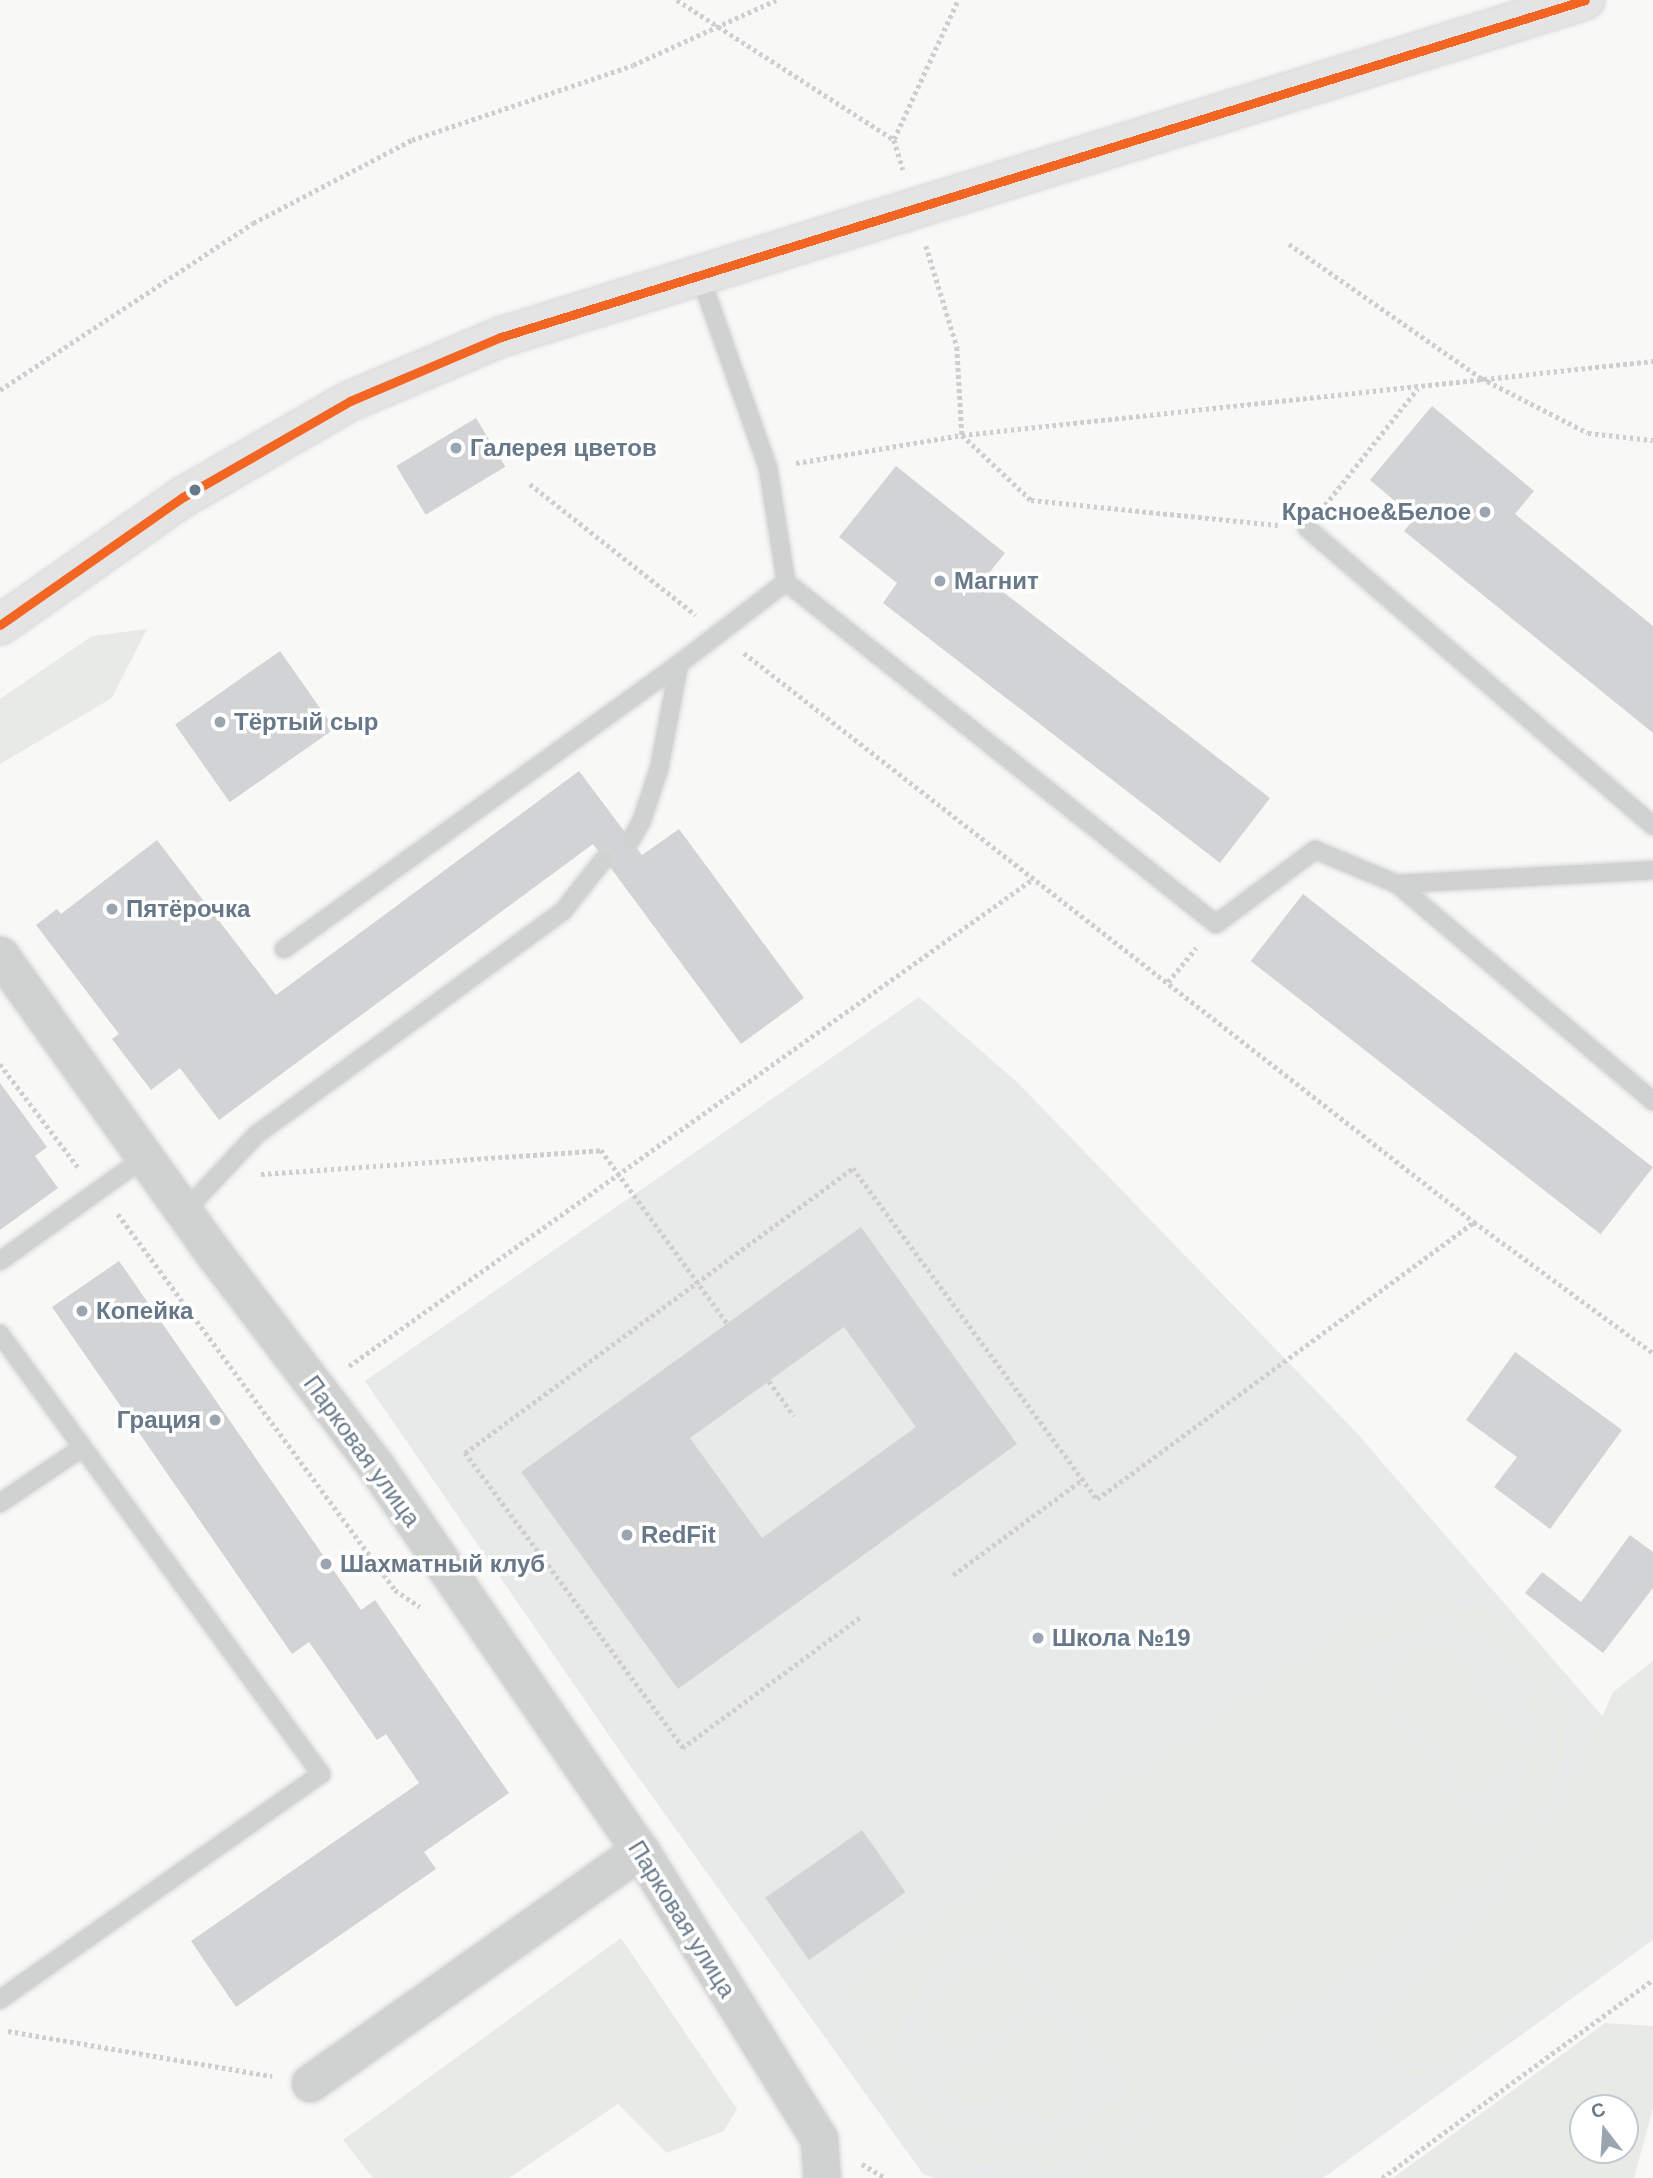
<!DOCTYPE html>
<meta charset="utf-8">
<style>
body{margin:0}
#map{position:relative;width:1653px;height:2178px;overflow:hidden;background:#f8f8f7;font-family:Arial,sans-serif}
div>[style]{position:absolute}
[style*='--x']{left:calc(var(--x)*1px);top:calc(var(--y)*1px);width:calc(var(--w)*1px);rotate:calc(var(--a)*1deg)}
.built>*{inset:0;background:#e8eaea}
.green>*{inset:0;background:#e8ebe5;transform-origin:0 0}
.building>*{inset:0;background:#d2d3d4;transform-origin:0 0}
.path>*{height:4.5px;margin-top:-2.25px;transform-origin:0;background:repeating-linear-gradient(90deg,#cececf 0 3.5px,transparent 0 7px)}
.roads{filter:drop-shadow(0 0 2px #d5d6d7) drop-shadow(0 0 2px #d5d6d7)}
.lane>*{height:18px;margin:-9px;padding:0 9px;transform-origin:9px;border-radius:9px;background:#d0d2d2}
.street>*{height:37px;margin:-18.5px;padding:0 18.5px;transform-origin:18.5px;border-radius:18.5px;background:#d0d2d2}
.secondary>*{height:38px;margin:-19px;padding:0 19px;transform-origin:19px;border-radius:19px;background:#e3e4e3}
.bus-1>*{height:9px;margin:-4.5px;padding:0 4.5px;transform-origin:4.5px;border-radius:4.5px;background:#f26522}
.dots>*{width:19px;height:19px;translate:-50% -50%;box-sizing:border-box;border:4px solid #fff;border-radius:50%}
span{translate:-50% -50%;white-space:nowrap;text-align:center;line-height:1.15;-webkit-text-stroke:7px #fff;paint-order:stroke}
.poi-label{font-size:24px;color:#677889;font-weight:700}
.left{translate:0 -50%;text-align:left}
.right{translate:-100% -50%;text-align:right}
.street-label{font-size:24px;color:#677889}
.north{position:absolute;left:1569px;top:2094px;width:70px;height:70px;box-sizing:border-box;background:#fff;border:2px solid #c2c9d0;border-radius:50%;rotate:343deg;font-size:19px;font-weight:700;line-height:28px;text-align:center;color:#677889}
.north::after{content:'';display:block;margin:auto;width:24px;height:32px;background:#9aa5b0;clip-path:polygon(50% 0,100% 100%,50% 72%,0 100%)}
</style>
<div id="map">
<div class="built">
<div style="clip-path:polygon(919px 997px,1016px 1081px,1355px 1431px,1636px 1755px,1653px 1831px,1653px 1940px,1323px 2178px,936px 2178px,923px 2174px,626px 1760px,365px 1381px)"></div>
</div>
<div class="green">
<div style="clip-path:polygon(147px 629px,112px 698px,0 764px,0 699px,92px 636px)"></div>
<div style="clip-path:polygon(evenodd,1427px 1597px,1491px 1613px,1517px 1628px,1545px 1655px,1559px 1684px,1566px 1717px,1562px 1775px,1529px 1836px,1500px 1867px,1099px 2152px,1055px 2165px,1014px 2169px,971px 2161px,929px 2143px,901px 2120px,882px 2095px,872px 2070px,868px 2040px,874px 2012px,887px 1989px,857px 2008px,842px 1987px,1370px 1610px,1427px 1597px,1428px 1622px,1458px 1626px,1486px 1636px,1511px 1655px,1528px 1676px,1536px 1735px,1531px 1769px,1517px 1799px,1482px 1834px,1351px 1659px,1373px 1642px,1428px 1622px,1427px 1597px,1004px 1918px,1135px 2093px,1066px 2132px,1029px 2137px,990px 2133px,950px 2120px,918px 2093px,905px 2063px,902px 2035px,914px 1998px,935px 1966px,1004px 1918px)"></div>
<div style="left:1438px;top:1636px;width:147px;height:73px;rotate:52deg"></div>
<div style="clip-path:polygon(1653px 1661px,1653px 1911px,1634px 1932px,1421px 2078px,1385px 2069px,1378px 2029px,1481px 1918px,1574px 1783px,1613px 1692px)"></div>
<div style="clip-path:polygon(621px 1938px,737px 2109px,724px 2131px,667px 2153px,618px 2104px,509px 2178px,373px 2178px,343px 2140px)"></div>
<div style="left:1004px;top:1945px;width:62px;height:107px;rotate:53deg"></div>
<div style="clip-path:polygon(1048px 2010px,1068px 2031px,1080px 2058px,1079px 2092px,1063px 2121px,974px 2099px,963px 2106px,951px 2101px,946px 2089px,953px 2078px,963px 2075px)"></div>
<div style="clip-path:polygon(evenodd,1605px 2023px,1653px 2026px,1653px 2108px,1634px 2178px,1393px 2178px,1605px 2023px,1583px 2108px,1625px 2108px,1625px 2150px,1583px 2150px,1583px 2108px)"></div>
<div style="clip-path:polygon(1281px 2063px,1299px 2112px,1273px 2178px,1075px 2178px,1235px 2064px)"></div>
</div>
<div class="building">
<div style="clip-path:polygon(1432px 406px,1534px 491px,1515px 514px,1653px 626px,1653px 733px,1404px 531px,1415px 518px,1370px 480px)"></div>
<div style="left:476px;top:418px;width:57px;height:93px;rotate:59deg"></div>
<div style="clip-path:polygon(896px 466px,1005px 553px,985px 578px,1270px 798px,1220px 863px,883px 603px,897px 583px,839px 537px)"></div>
<div style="left:280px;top:651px;width:95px;height:128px;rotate:55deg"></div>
<div style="clip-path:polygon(579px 771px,642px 855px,679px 829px,804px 998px,741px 1044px,593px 844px,219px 1120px,180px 1068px,151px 1090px,112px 1039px,119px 1034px,36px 925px,57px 909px,61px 914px,157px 840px,276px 995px)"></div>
<div style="left:1303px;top:894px;width:444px;height:85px;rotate:38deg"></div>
<div style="clip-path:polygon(0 1083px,47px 1147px,35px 1156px,58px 1188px,0 1230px)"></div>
<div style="clip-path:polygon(evenodd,861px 1227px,1017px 1444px,678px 1689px,521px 1472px,861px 1227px,844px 1327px,916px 1427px,762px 1538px,690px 1438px,844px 1327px)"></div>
<div style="clip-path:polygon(119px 1261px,361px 1610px,375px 1600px,509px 1793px,424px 1852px,436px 1869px,236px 2007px,191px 1941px,419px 1783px,386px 1734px,377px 1740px,309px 1642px,292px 1654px,52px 1307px)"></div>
<div style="clip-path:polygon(1515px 1352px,1622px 1430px,1550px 1529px,1494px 1487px,1517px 1457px,1466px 1420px)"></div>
<div style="clip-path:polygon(1630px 1535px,1653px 1552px,1653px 1588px,1603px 1653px,1525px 1593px,1542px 1572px,1581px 1602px)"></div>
<div style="left:862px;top:1830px;width:76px;height:118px;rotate:55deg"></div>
</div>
<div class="path">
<div style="--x:677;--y:0;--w:258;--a:32.8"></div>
<div style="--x:894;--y:140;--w:31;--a:73"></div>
<div style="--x:894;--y:139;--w:153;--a:-65.3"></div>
<div style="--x:1289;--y:244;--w:234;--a:34.9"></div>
<div style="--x:1481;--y:378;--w:120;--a:27.2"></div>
<div style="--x:1588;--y:433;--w:65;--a:6.1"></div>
<div style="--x:926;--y:246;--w:106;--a:72.9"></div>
<div style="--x:957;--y:347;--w:88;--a:86.7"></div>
<div style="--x:962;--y:435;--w:95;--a:43.3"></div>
<div style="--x:1031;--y:500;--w:248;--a:5.8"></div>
<div style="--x:0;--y:390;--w:303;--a:-33.4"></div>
<div style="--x:253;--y:223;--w:179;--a:-27.6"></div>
<div style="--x:412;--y:140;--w:233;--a:-18.7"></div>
<div style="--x:633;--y:65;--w:157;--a:-24.4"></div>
<div style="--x:796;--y:463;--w:168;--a:-9.6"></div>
<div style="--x:962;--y:435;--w:695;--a:-6.11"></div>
<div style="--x:530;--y:484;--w:211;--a:38.3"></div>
<div style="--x:1325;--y:505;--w:149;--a:-51.5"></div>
<div style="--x:744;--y:653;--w:926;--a:37.93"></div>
<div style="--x:1474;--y:1222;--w:222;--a:36.2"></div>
<div style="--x:1168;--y:982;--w:44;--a:-50.5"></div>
<div style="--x:0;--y:1064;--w:129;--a:52.9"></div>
<div style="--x:261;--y:1174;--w:341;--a:-4"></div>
<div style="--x:601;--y:1150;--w:215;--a:53.9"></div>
<div style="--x:118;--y:1214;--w:467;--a:53.6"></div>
<div style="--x:395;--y:1590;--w:30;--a:34"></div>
<div style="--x:349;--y:1366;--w:840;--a:-35.45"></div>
<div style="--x:769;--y:1381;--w:43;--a:54.5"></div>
<div style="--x:953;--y:1575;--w:162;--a:-36.4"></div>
<div style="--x:860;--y:1618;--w:220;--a:143.7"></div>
<div style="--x:683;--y:1748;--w:367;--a:-126.5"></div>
<div style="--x:465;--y:1453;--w:481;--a:-36.3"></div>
<div style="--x:853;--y:1168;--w:411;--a:53.6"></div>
<div style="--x:1097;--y:1499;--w:468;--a:-36.3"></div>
<div style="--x:8;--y:2031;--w:268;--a:9.7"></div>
<div style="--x:862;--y:2164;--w:27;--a:31"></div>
<div style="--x:1382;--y:2178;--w:336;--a:-36.2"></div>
</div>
<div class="roads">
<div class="lane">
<div style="--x:699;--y:273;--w:207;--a:70.5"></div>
<div style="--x:768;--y:468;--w:115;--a:81"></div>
<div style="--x:786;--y:582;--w:549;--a:38.5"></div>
<div style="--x:1216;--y:924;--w:124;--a:-36.8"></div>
<div style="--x:1315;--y:850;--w:89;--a:22.5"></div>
<div style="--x:1397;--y:884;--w:336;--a:40.3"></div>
<div style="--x:1307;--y:528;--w:457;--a:40.7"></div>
<div style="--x:631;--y:840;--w:23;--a:-61"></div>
<div style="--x:642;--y:820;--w:54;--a:-71.6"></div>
<div style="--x:659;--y:769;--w:107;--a:-79.2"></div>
<div style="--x:679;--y:664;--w:135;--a:-37.5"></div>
<div style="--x:1397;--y:884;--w:256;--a:-3.1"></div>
<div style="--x:284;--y:949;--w:487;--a:-35.8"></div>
<div style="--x:184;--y:1212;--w:105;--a:-46.9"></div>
<div style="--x:256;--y:1135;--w:380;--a:-36.1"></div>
<div style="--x:563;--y:911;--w:66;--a:-51.7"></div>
<div style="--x:0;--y:1261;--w:177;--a:-35.6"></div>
<div style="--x:0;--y:1334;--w:545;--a:53.89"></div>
<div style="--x:321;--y:1774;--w:393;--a:144.9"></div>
<div style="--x:0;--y:1503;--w:99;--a:-33.9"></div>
</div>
<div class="street">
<div style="--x:0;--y:955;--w:369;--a:54.4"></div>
<div style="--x:215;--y:1255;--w:264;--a:52.7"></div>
<div style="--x:375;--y:1465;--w:467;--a:55.5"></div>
<div style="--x:640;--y:1850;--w:340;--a:58.2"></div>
<div style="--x:819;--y:2139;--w:39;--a:86"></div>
<div style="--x:310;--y:2083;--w:404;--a:-35.2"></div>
</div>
<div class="secondary">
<div style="--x:0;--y:625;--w:223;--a:-35"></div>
<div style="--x:183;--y:497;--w:193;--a:-29.9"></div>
<div style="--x:350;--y:401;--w:164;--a:-23"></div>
<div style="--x:501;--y:337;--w:1135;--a:-17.27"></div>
</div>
</div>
<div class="bus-1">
<div style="--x:0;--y:625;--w:223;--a:-35"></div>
<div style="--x:183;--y:497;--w:193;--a:-29.9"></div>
<div style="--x:350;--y:401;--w:164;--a:-23"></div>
<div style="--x:501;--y:337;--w:1135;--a:-17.27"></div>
</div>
<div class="dots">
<div style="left:456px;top:448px;background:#9aa5b0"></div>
<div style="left:195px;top:490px;background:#677889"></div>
<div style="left:1485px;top:512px;background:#9aa5b0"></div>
<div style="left:940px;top:581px;background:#9aa5b0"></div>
<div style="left:220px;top:722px;background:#9aa5b0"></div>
<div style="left:112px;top:909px;background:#9aa5b0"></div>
<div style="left:82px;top:1311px;background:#9aa5b0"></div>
<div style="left:215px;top:1420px;background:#9aa5b0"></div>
<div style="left:627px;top:1535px;background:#9aa5b0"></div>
<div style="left:326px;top:1564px;background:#9aa5b0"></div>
<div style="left:1038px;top:1638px;background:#9aa5b0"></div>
</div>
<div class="poi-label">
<span class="left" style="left:470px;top:448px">Галерея цветов</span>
<span class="right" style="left:1471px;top:512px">Красное&amp;Белое</span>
<span class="left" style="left:954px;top:581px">Магнит</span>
<span class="left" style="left:234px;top:722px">Тёртый сыр</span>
<span class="left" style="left:126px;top:909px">Пятёрочка</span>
<span class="left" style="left:96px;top:1311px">Копейка</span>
<span class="right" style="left:201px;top:1420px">Грация</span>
<span class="left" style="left:641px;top:1535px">RedFit</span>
<span class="left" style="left:340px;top:1564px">Шахматный клуб</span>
<span class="left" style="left:1052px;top:1638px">Школа №19</span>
</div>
<div class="street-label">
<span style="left:362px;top:1451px;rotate:54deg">Парковая улица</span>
<span style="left:682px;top:1919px;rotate:58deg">Парковая улица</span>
</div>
<div class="north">С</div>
</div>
